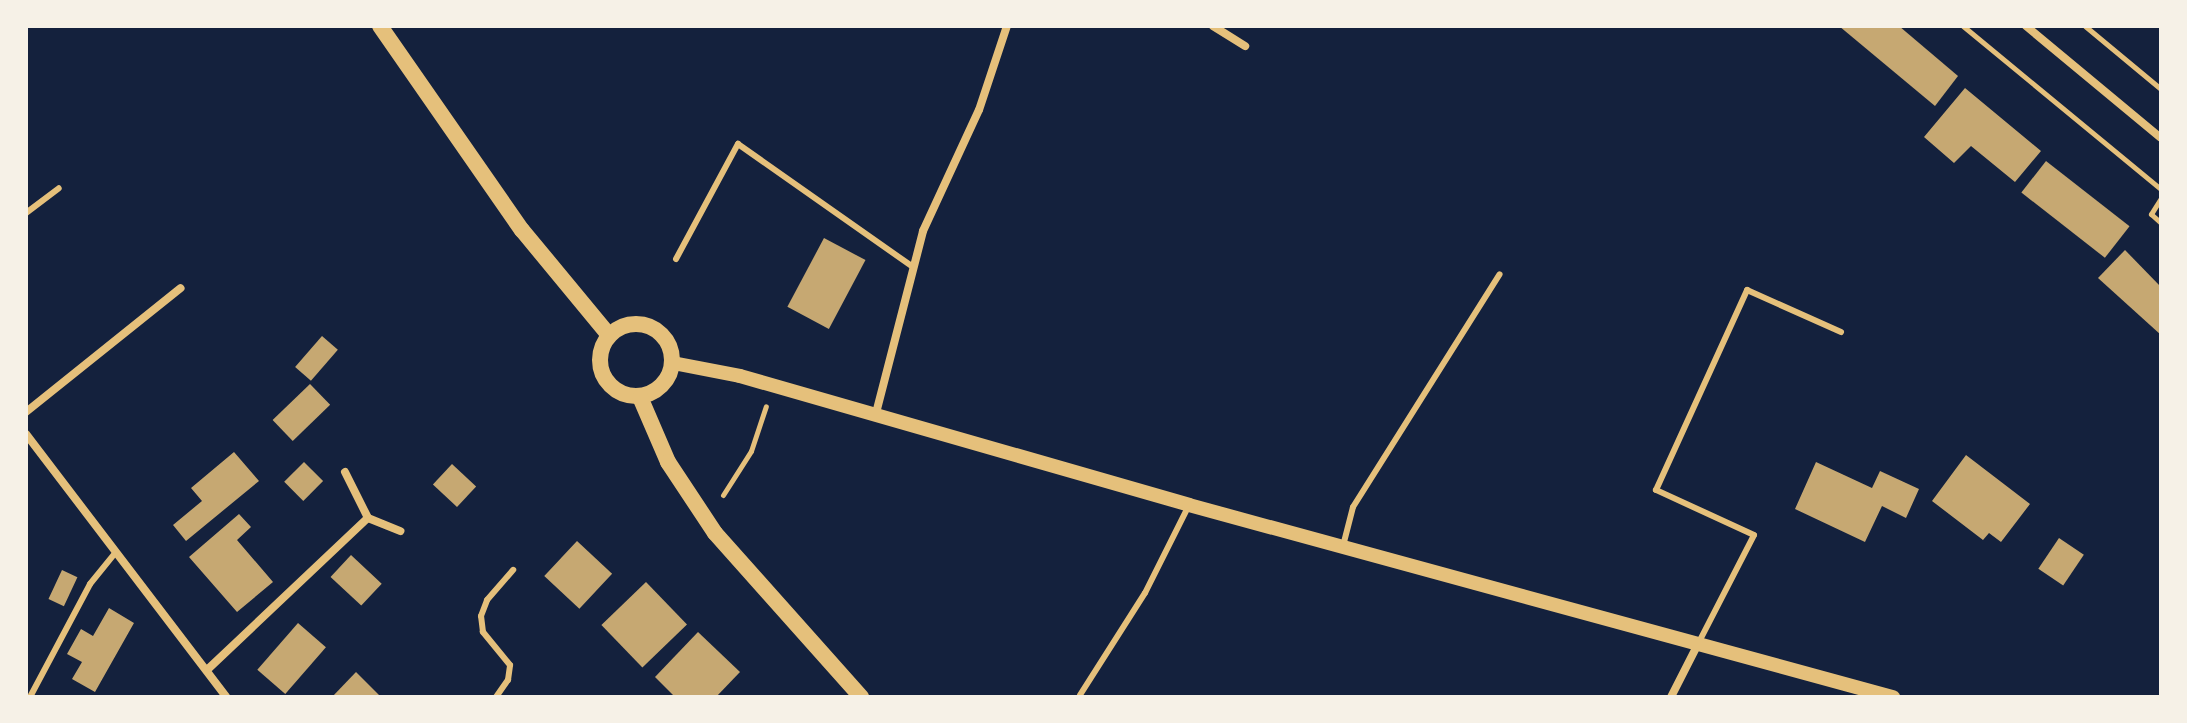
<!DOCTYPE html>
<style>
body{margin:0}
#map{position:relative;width:2187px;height:723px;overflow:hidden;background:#14213d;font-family:"Noto Sans",sans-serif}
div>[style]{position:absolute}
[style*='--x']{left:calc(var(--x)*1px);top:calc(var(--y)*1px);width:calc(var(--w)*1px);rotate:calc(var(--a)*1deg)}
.building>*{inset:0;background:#c6a872;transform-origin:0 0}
.path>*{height:5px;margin:-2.5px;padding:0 2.5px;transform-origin:2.5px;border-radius:2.5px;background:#e5c07b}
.service>*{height:6px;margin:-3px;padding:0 3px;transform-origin:3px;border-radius:3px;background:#e5c07b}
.minor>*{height:8px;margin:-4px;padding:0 4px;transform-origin:4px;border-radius:4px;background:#e5c07b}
.tertiary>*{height:14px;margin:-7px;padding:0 7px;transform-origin:7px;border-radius:7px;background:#e5c07b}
.secondary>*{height:16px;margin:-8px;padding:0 8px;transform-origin:8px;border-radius:8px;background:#e5c07b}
.secondary>.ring{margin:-8px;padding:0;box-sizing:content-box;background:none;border:16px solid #e5c07b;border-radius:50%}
span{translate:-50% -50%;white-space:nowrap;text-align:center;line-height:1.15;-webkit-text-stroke:7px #f6f1e7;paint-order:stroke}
.frame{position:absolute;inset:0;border:28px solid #f6f1e7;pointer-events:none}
</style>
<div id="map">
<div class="building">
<div style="clip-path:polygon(1839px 26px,1899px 26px,1958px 76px,1935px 106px)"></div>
<div style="clip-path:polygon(1965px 88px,2041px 151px,2015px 182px,1971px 146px,1954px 163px,1924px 137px)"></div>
<div style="left:2046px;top:161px;width:106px;height:40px;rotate:38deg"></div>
<div style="left:824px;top:238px;width:47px;height:78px;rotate:28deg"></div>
<div style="clip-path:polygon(2125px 250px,2161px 287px,2161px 335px,2098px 278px)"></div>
<div style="left:322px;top:336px;width:21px;height:41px;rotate:41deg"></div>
<div style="left:310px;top:384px;width:29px;height:52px;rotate:46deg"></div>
<div style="clip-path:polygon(234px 452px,259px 481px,186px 541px,173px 525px,202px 501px,191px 488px)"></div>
<div style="clip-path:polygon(1966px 455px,2030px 504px,2001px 542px,1989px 533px,1983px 540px,1932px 501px)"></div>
<div style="left:304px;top:462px;width:27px;height:28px;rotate:45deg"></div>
<div style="clip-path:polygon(1816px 462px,1872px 488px,1880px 471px,1919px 489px,1906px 518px,1882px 506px,1865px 542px,1795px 509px)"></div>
<div style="left:452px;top:464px;width:33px;height:28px;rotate:43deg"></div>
<div style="clip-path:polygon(239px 514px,251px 527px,237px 540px,273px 582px,237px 612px,189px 557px)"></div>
<div style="left:2059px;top:538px;width:30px;height:37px;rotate:34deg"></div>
<div style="left:577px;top:541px;width:48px;height:48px;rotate:43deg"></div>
<div style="left:351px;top:555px;width:42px;height:30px;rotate:43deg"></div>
<div style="left:62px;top:570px;width:17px;height:32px;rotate:25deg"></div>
<div style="left:646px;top:582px;width:59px;height:62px;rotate:46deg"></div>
<div style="clip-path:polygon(109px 608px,134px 623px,95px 692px,72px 679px,82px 662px,67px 654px,81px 629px,93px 636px)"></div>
<div style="left:298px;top:623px;width:37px;height:62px;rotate:41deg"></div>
<div style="clip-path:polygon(698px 632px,740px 672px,716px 697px,675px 697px,655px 677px)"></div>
<div style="clip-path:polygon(356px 672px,381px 697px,332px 697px)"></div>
</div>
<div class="path">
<div style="--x:1963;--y:26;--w:256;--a:39.5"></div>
<div style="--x:2085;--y:26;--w:99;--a:39.7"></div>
<div style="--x:2161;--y:198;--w:19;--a:122"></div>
<div style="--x:2151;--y:214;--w:13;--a:42"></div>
<div style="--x:723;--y:495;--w:52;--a:-57.5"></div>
<div style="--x:751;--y:451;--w:47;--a:-71.6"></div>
</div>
<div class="service">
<div style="--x:26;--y:213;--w:41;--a:-37.1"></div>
<div style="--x:676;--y:259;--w:131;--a:-61.7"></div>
<div style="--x:738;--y:144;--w:214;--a:35.1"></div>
<div style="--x:1343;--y:546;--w:40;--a:-75.6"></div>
<div style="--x:1353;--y:507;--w:275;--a:-57.8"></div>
<div style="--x:1699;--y:642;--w:120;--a:-62.8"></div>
<div style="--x:1754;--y:535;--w:108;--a:-155.3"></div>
<div style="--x:1656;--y:490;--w:220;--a:-65.5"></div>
<div style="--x:1747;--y:290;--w:103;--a:24.1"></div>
<div style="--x:1080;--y:695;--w:121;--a:-57.5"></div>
<div style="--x:1145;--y:593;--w:98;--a:-63.4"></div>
<div style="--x:30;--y:697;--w:128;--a:-62"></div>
<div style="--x:90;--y:584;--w:41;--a:-50.9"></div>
<div style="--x:496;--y:697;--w:21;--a:-55"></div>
<div style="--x:508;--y:680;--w:15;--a:-82"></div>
<div style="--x:510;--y:665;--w:43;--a:-129.3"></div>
<div style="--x:483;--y:632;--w:16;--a:-97"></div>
<div style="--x:481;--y:616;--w:17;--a:-69"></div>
<div style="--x:487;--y:600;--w:40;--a:-49"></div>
</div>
<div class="minor">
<div style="--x:1213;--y:26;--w:38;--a:32"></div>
<div style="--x:2026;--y:26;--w:175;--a:39.7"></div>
<div style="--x:26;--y:412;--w:198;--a:-38.7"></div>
<div style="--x:875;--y:417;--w:192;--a:-75.5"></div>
<div style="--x:923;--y:231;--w:133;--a:-65.2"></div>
<div style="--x:979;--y:110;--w:89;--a:-71.6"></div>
<div style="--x:26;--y:434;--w:330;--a:52.7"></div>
<div style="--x:345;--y:472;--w:51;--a:63.4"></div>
<div style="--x:368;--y:518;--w:35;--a:22"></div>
<div style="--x:207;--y:670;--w:221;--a:-43.4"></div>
<div style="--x:1671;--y:697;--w:62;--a:-63"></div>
</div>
<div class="tertiary">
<div style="--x:673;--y:363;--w:68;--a:11"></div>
<div style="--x:740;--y:376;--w:467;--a:16"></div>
<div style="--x:1189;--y:505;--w:730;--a:15.26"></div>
</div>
<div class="secondary">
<div style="--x:380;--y:26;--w:249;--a:55.2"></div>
<div style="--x:522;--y:230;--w:136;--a:50.4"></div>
<div class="ring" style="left:600px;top:324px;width:56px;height:56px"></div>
<div style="--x:640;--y:397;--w:71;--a:66.7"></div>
<div style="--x:668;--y:462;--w:85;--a:56.5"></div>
<div style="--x:715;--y:533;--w:220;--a:48.3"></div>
</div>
<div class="frame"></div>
</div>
